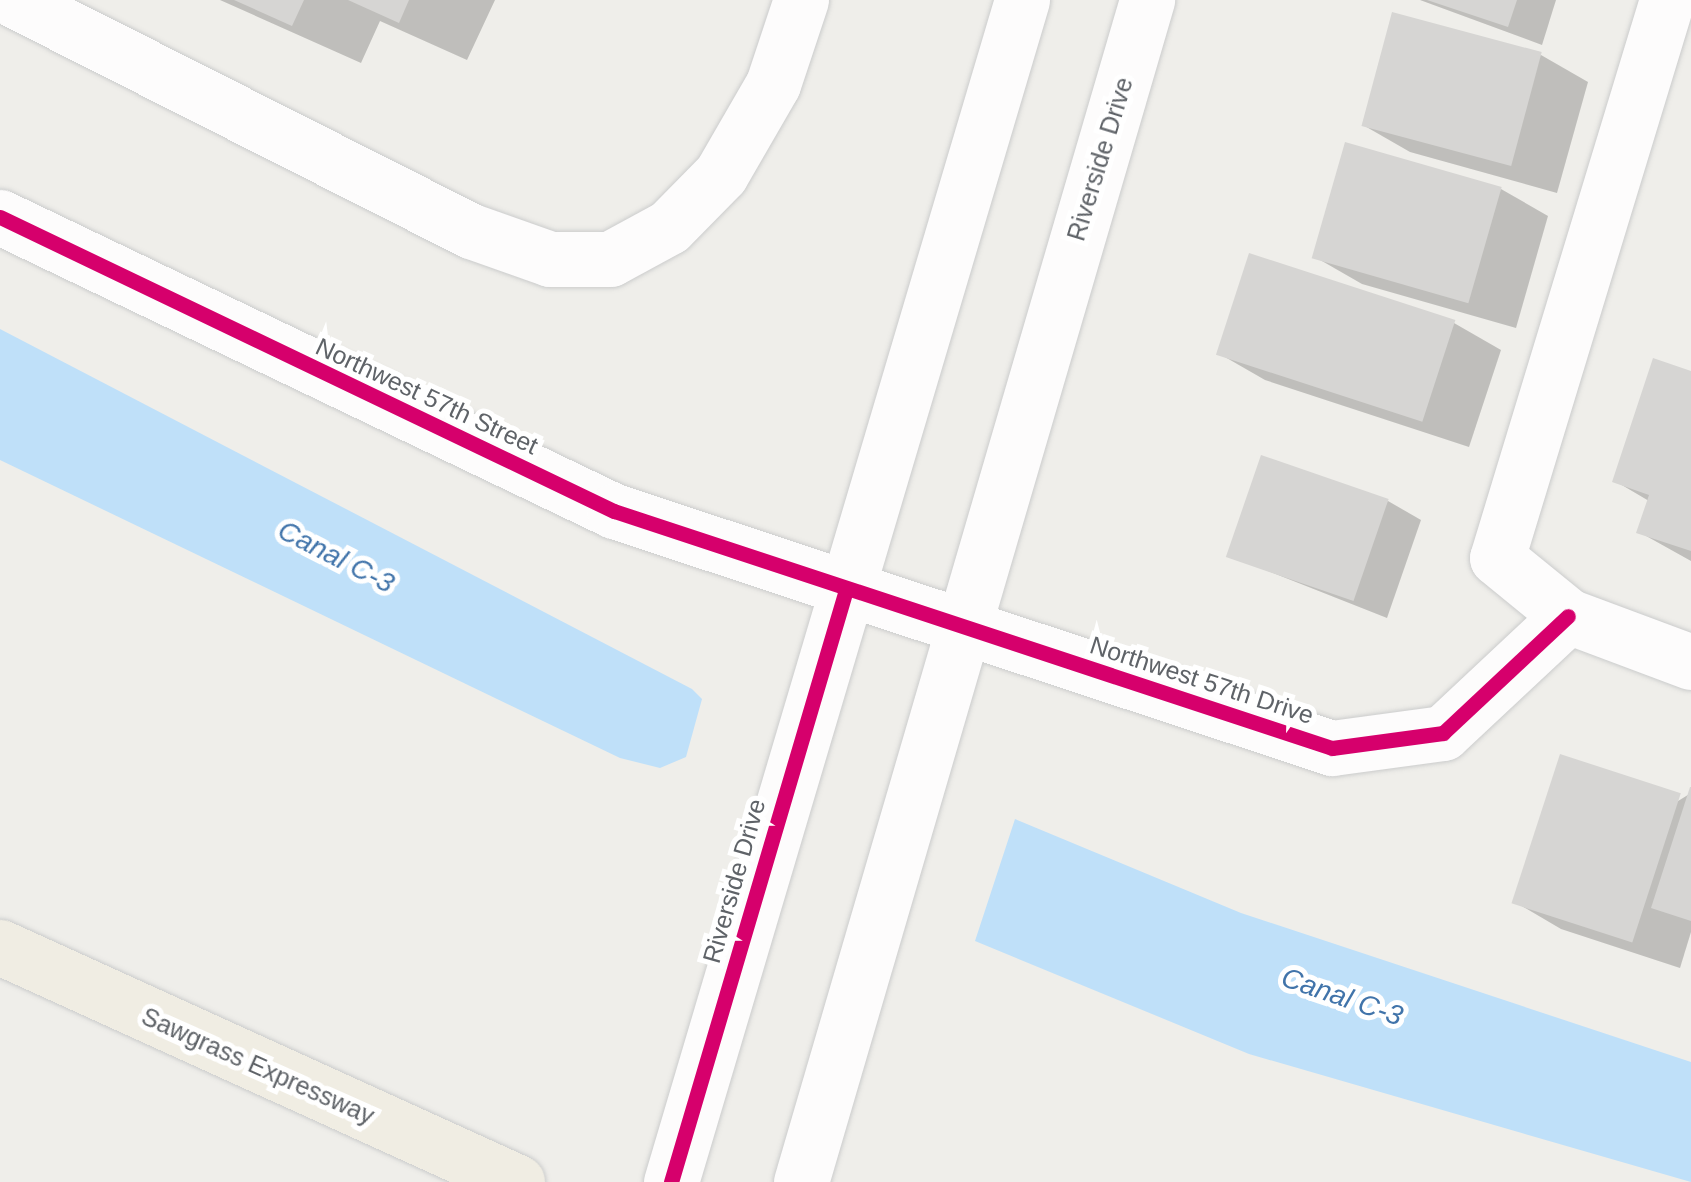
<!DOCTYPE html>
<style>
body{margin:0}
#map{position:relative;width:1691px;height:1182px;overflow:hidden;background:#efeeea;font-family:Helvetica,sans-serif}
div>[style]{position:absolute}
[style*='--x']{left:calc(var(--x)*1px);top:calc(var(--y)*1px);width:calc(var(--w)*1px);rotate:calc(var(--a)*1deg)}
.water>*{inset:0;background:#bfe0f9}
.shadow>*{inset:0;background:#0003}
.building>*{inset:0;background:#d6d5d3;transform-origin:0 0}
.roads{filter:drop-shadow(0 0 2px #cbcccc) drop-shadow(0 0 2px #cbcccc)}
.minor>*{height:55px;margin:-27.5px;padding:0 27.5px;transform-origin:27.5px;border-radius:27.5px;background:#fdfcfc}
.tertiary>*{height:55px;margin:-27.5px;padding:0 27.5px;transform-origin:27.5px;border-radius:27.5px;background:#fdfcfc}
.motorway>*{height:55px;margin:-27.5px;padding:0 27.5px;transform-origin:27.5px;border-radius:27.5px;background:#f0ede3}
.cycleway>*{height:15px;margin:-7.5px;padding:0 7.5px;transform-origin:7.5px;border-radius:7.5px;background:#d6006c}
span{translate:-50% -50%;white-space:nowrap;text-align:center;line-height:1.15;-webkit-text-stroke:10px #fff;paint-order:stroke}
.street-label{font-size:25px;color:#5f6368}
.water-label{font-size:28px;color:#4174aa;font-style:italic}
</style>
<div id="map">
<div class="water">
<div style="clip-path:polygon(0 329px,692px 689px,702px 699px,686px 757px,660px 768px,620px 758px,0 460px)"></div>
<div style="clip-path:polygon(1015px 819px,1241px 913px,1691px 1062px,1691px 1182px,1249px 1054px,975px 941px)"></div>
</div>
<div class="shadow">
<div style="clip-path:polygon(220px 0,495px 0,467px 60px,380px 21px,361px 63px)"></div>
<div style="clip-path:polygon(1420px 0,1556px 0,1542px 45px)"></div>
<div style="clip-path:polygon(1541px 55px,1588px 82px,1557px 193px,1410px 152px,1363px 125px)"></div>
<div style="clip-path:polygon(1501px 189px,1548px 216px,1516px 328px,1362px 284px,1315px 257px)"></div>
<div style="clip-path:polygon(1454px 323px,1501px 350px,1469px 447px,1265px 380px,1218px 353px)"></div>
<div style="clip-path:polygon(1691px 373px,1691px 561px,1639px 532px,1649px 501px,1615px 481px)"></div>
<div style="clip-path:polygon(1388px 501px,1421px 520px,1387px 618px,1230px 556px)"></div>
<div style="clip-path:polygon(1691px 793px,1691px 932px,1680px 968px,1561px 929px,1515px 902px)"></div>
</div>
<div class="building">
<div style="clip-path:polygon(234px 0,304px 0,292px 26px)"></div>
<div style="clip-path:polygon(348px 0,409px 0,399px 23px)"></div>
<div style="clip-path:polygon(1427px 0,1517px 0,1508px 27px)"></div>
<div style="left:1392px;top:12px;width:155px;height:118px;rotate:15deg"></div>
<div style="left:1345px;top:142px;width:163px;height:121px;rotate:16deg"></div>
<div style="left:1249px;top:253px;width:217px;height:107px;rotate:18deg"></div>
<div style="clip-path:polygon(1653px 358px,1691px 371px,1691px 551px,1636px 533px,1649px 495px,1612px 482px)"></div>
<div style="left:1261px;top:455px;width:135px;height:108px;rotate:19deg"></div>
<div style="left:1560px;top:754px;width:127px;height:157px;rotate:18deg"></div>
<div style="clip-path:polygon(1690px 787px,1691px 787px,1691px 921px,1651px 908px)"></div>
</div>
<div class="roads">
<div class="minor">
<div style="--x:14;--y:0;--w:512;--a:26.82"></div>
<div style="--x:471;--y:231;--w:84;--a:19.5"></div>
<div style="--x:550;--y:259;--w:60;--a:0"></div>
<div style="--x:610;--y:259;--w:67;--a:-28.5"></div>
<div style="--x:669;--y:227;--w:74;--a:-45.5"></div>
<div style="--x:721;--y:174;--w:104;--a:-60"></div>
<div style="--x:773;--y:84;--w:89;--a:-71.6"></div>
<div style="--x:1667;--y:0;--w:583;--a:106.94"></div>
<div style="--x:1497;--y:558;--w:92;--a:39.2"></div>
<div style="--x:1568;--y:616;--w:131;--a:20.5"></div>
<div style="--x:0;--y:217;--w:681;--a:25.59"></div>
<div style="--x:614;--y:511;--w:756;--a:18.27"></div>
<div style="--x:1332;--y:748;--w:112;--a:-7.7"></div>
<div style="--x:1443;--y:733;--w:171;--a:-43.1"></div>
</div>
<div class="tertiary">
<div style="--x:671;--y:1182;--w:1233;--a:-73.46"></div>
<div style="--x:801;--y:1182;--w:1232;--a:-73.68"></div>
</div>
<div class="motorway">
<div style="--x:0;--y:947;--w:568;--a:24.44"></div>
</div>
</div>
<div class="cycleway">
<div style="--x:0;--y:217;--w:681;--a:25.59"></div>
<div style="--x:614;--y:511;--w:756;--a:18.27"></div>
<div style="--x:1332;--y:748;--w:112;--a:-7.7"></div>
<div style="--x:1443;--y:733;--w:171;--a:-43.1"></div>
<div style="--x:671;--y:1182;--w:614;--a:-73.54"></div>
</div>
<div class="street-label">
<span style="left:1100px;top:159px;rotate:-73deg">Riverside Drive</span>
<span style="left:427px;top:396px;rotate:25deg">Northwest 57th Street</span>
<span style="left:1202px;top:680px;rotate:18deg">Northwest 57th Drive</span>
<span style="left:734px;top:881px;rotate:-74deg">Riverside Drive</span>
<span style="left:258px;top:1066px;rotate:24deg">Sawgrass Expressway</span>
</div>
<div class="water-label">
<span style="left:336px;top:557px;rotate:27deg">Canal C-3</span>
<span style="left:1342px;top:997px;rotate:19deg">Canal C-3</span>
</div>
</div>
